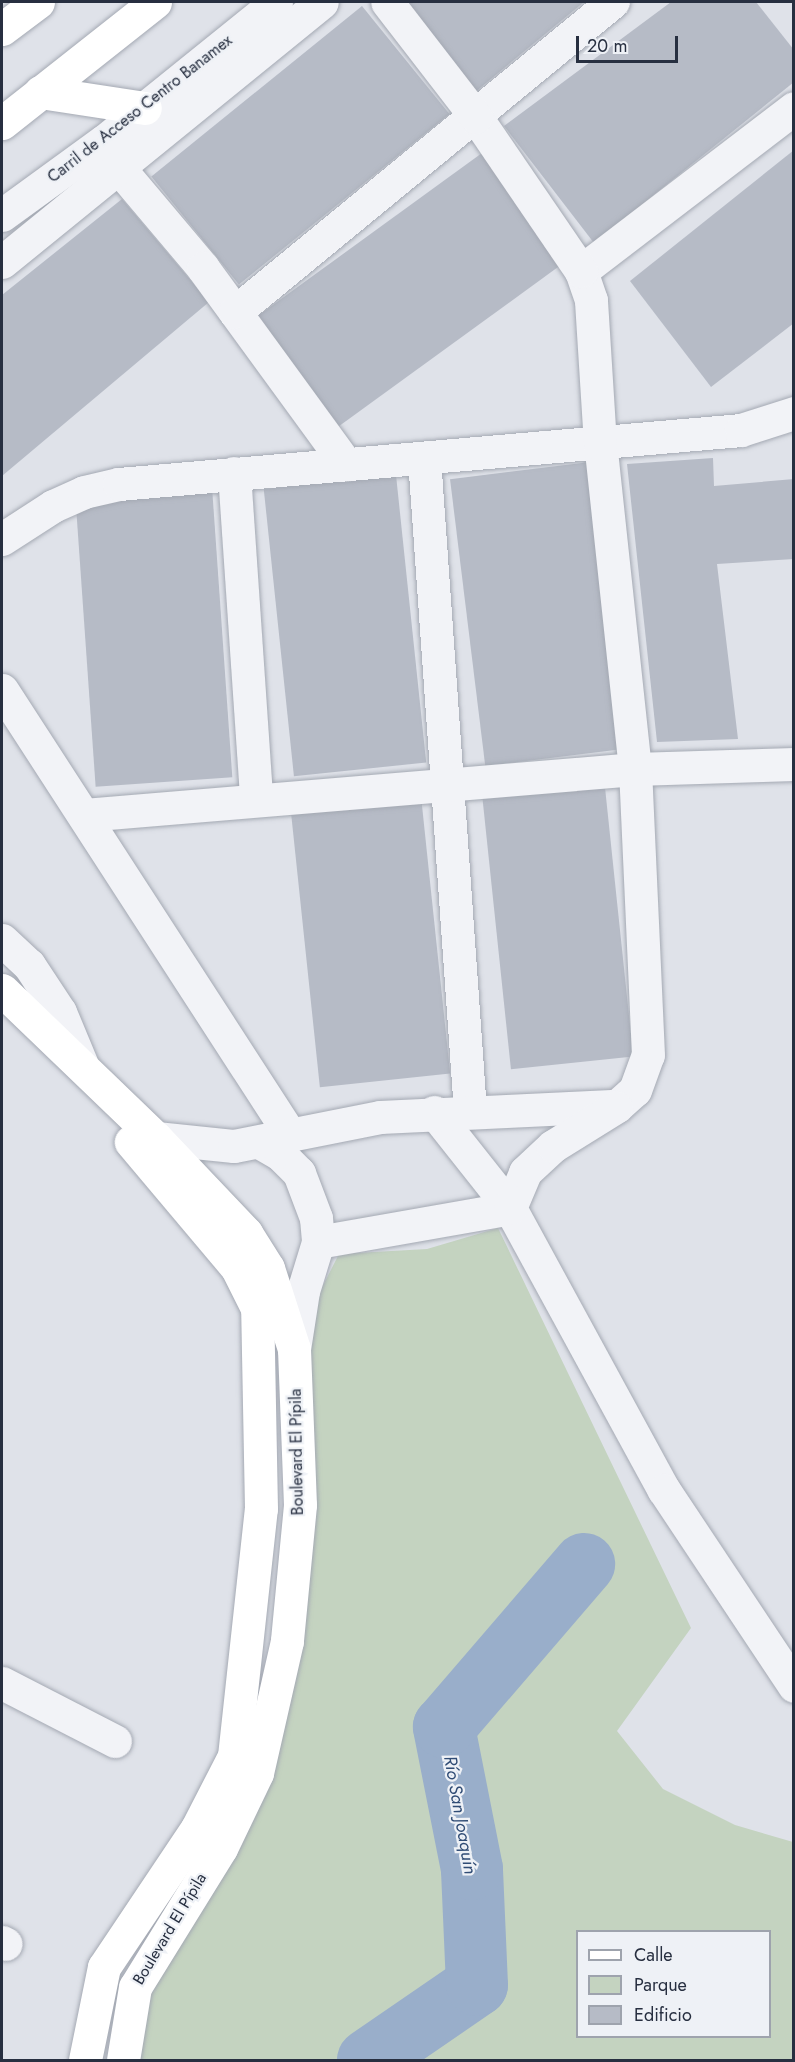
<!DOCTYPE html>
<meta charset="utf-8">
<style>
body{margin:0}
#map{position:relative;width:795px;height:2062px;overflow:hidden;background:#dfe2e9;font-family:Jost,sans-serif}
div>[style]{position:absolute}
[style*='--x']{left:calc(var(--x)*1px);top:calc(var(--y)*1px);width:calc(var(--w)*1px);rotate:calc(var(--a)*1deg)}
.green>*{inset:0;background:#c4d3c0}
.river>*{height:62px;margin:-31px;padding:0 31px;transform-origin:31px;border-radius:31px;background:#99aeca}
.building>*{inset:0;background:#b6bbc6;transform-origin:0 0}
.roads{filter:drop-shadow(0 0 2px #a4a9b3) drop-shadow(0 0 2px #a4a9b3)}
.street>*{height:33px;margin:-16.5px;padding:0 16.5px;transform-origin:16.5px;border-radius:16.5px;background:#f2f3f7}
.secondary>*{height:33px;margin:-16.5px;padding:0 16.5px;transform-origin:16.5px;border-radius:16.5px;background:#fff}
span{translate:-50% -50%;white-space:nowrap;text-align:center;line-height:1.15;-webkit-text-stroke:4.5px #eef1f6;paint-order:stroke}
.street-label{font-size:16px;color:#272f40}
.water-label{font-size:18px;color:#304c75;font-style:italic}
.frame{position:absolute;inset:0;border:3px solid #272f40;pointer-events:none}
.legend{position:absolute;left:576px;top:1930px;width:195px;height:108px;box-sizing:border-box;background:#eef1f6;border:2px solid #9ea3ad;margin:0;padding:8px 10px;list-style:none;font-size:18px;color:#272f40}
.legend li{display:flex;align-items:center;gap:12px;height:30px}
.legend b{width:30px;border:2px solid #9ea3ad}
.scale{position:absolute;left:576px;top:36px;width:102px;height:27px;box-sizing:border-box;border:3px solid #272f40;border-top:0;padding-left:8px;font-size:18px;line-height:21px;white-space:nowrap;color:#272f40;-webkit-text-stroke:4px #eef1f6;paint-order:stroke}
</style>
<div id="map">
<div class="green">
<div style="clip-path:polygon(evenodd,498px 1228px,691px 1628px,617px 1731px,663px 1789px,735px 1825px,793px 1842px,793px 2060px,135px 2060px,152px 1973px,256px 1800px,311px 1309px,339px 1254px,427px 1249px,498px 1228px,578px 1932px,770px 1932px,770px 2036px,578px 2036px,578px 1932px)"></div>
</div>
<div class="river">
<div style="--x:368;--y:2060;--w:132;--a:-34.5"></div>
<div style="--x:477;--y:1985;--w:116;--a:-92.5"></div>
<div style="--x:472;--y:1869;--w:145;--a:-101.2"></div>
<div style="--x:444;--y:1727;--w:215;--a:-49.3"></div>
</div>
<div class="building">
<div style="clip-path:polygon(406px 2px,584px 2px,474px 93px)"></div>
<div style="clip-path:polygon(671px 2px,756px 2px,794px 50px,794px 82px,594px 243px,504px 126px)"></div>
<div style="left:362px;top:6px;width:139px;height:271px;rotate:51deg"></div>
<div style="clip-path:polygon(794px 150px,794px 323px,711px 387px,630px 281px)"></div>
<div style="left:482px;top:153px;width:137px;height:279px;rotate:54deg"></div>
<div style="clip-path:polygon(122px 199px,209px 302px,2px 476px,2px 295px)"></div>
<div style="clip-path:polygon(713px 458px,714px 486px,794px 479px,794px 559px,717px 564px,738px 739px,657px 742px,627px 464px)"></div>
<div style="left:590px;top:462px;width:289px;height:141px;rotate:83deg"></div>
<div style="left:396px;top:475px;width:289px;height:133px;rotate:84deg"></div>
<div style="left:212px;top:487px;width:291px;height:137px;rotate:86deg"></div>
<div style="left:604px;top:778px;width:280px;height:123px;rotate:84deg"></div>
<div style="left:421px;top:796px;width:279px;height:131px;rotate:84deg"></div>
</div>
<div class="roads">
<div class="street">
<div style="--x:118;--y:167;--w:132;--a:49.9"></div>
<div style="--x:203;--y:268;--w:243;--a:53.9"></div>
<div style="--x:2;--y:215;--w:126;--a:-36"></div>
<div style="--x:104;--y:141;--w:221;--a:-38.9"></div>
<div style="--x:2;--y:262;--w:412;--a:-39.1"></div>
<div style="--x:581;--y:271;--w:268;--a:-37.4"></div>
<div style="--x:235;--y:312;--w:489;--a:-39.4"></div>
<div style="--x:424;--y:458;--w:655;--a:85.97"></div>
<div style="--x:234;--y:473;--w:327;--a:86.1"></div>
<div style="--x:2;--y:539;--w:61;--a:-32.9"></div>
<div style="--x:53;--y:506;--w:34;--a:-24"></div>
<div style="--x:84;--y:492;--w:36;--a:-13"></div>
<div style="--x:119;--y:484;--w:624;--a:-4.96"></div>
<div style="--x:741;--y:430;--w:56;--a:-17.8"></div>
<div style="--x:2;--y:690;--w:528;--a:57.06"></div>
<div style="--x:84;--y:815;--w:553;--a:-4.77"></div>
<div style="--x:635;--y:769;--w:159;--a:-1.8"></div>
<div style="--x:2;--y:940;--w:37;--a:43"></div>
<div style="--x:29;--y:965;--w:56;--a:56.6"></div>
<div style="--x:60;--y:1012;--w:57;--a:67.5"></div>
<div style="--x:434;--y:1112;--w:122;--a:51.6"></div>
<div style="--x:510;--y:1208;--w:321;--a:61.4"></div>
<div style="--x:664;--y:1490;--w:235;--a:56.4"></div>
<div style="--x:259;--y:1142;--w:24;--a:30"></div>
<div style="--x:280;--y:1154;--w:27;--a:45"></div>
<div style="--x:299;--y:1173;--w:48;--a:69.3"></div>
<div style="--x:316;--y:1218;--w:24;--a:85"></div>
<div style="--x:318;--y:1242;--w:51;--a:107"></div>
<div style="--x:303;--y:1291;--w:59;--a:98.8"></div>
<div style="--x:143;--y:1153;--w:20;--a:-49"></div>
<div style="--x:156;--y:1138;--w:78;--a:5.9"></div>
<div style="--x:234;--y:1146;--w:149;--a:-11.2"></div>
<div style="--x:380;--y:1117;--w:237;--a:-2.7"></div>
<div style="--x:617;--y:1106;--w:24;--a:-42"></div>
<div style="--x:635;--y:1090;--w:37;--a:-70"></div>
<div style="--x:648;--y:1055;--w:286;--a:-92.6"></div>
<div style="--x:635;--y:769;--w:327;--a:-96.1"></div>
<div style="--x:600;--y:444;--w:144;--a:-93.6"></div>
<div style="--x:591;--y:300;--w:31;--a:-109"></div>
<div style="--x:581;--y:271;--w:186;--a:-124.3"></div>
<div style="--x:476;--y:117;--w:145;--a:-127.7"></div>
<div style="--x:318;--y:1242;--w:195;--a:-10"></div>
<div style="--x:510;--y:1208;--w:39;--a:-67"></div>
<div style="--x:525;--y:1172;--w:38;--a:-43"></div>
<div style="--x:553;--y:1146;--w:74;--a:-31.8"></div>
<div style="--x:2;--y:1683;--w:127;--a:27.2"></div>
<div style="--x:2;--y:1942;--w:4;--a:27"></div>
</div>
<div class="secondary">
<div style="--x:2;--y:29;--w:45;--a:-36.9"></div>
<div style="--x:40;--y:92;--w:106;--a:8.7"></div>
<div style="--x:2;--y:123;--w:195;--a:-38.3"></div>
<div style="--x:2;--y:990;--w:214;--a:43.9"></div>
<div style="--x:156;--y:1138;--w:131;--a:46.5"></div>
<div style="--x:246;--y:1233;--w:41;--a:57.8"></div>
<div style="--x:268;--y:1268;--w:85;--a:72.2"></div>
<div style="--x:294;--y:1349;--w:156;--a:87.8"></div>
<div style="--x:300;--y:1505;--w:137;--a:95.5"></div>
<div style="--x:287;--y:1641;--w:135;--a:102.8"></div>
<div style="--x:257;--y:1773;--w:83;--a:115.6"></div>
<div style="--x:221;--y:1848;--w:163;--a:121.7"></div>
<div style="--x:135;--y:1987;--w:74;--a:99.3"></div>
<div style="--x:85;--y:2060;--w:95;--a:-78.5"></div>
<div style="--x:104;--y:1967;--w:167;--a:-56.2"></div>
<div style="--x:197;--y:1828;--w:81;--a:-62.8"></div>
<div style="--x:234;--y:1756;--w:248;--a:-83.8"></div>
<div style="--x:261;--y:1509;--w:201;--a:-91.1"></div>
<div style="--x:257;--y:1308;--w:45;--a:-116.6"></div>
<div style="--x:237;--y:1268;--w:165;--a:-130.1"></div>
</div>
</div>
<div class="street-label">
<span style="left:140px;top:109px;rotate:-38deg">Carril de Acceso Centro Banamex</span>
<span style="left:297px;top:1452px;rotate:-91deg">Boulevard El Pípila</span>
<span style="left:170px;top:1929px;rotate:-59deg">Boulevard El Pípila</span>
</div>
<div class="water-label">
<span style="left:460px;top:1815px;rotate:80deg">Río San Joaquín</span>
</div>
<div class="frame"></div>
<ul class="legend">
<li><b style="height:8px;background:#fff"></b>Calle</li>
<li><b style="height:16px;background:#c4d3c0"></b>Parque</li>
<li><b style="height:16px;background:#b6bbc6"></b>Edificio</li>
</ul>
<div class="scale">20 m</div>
</div>
